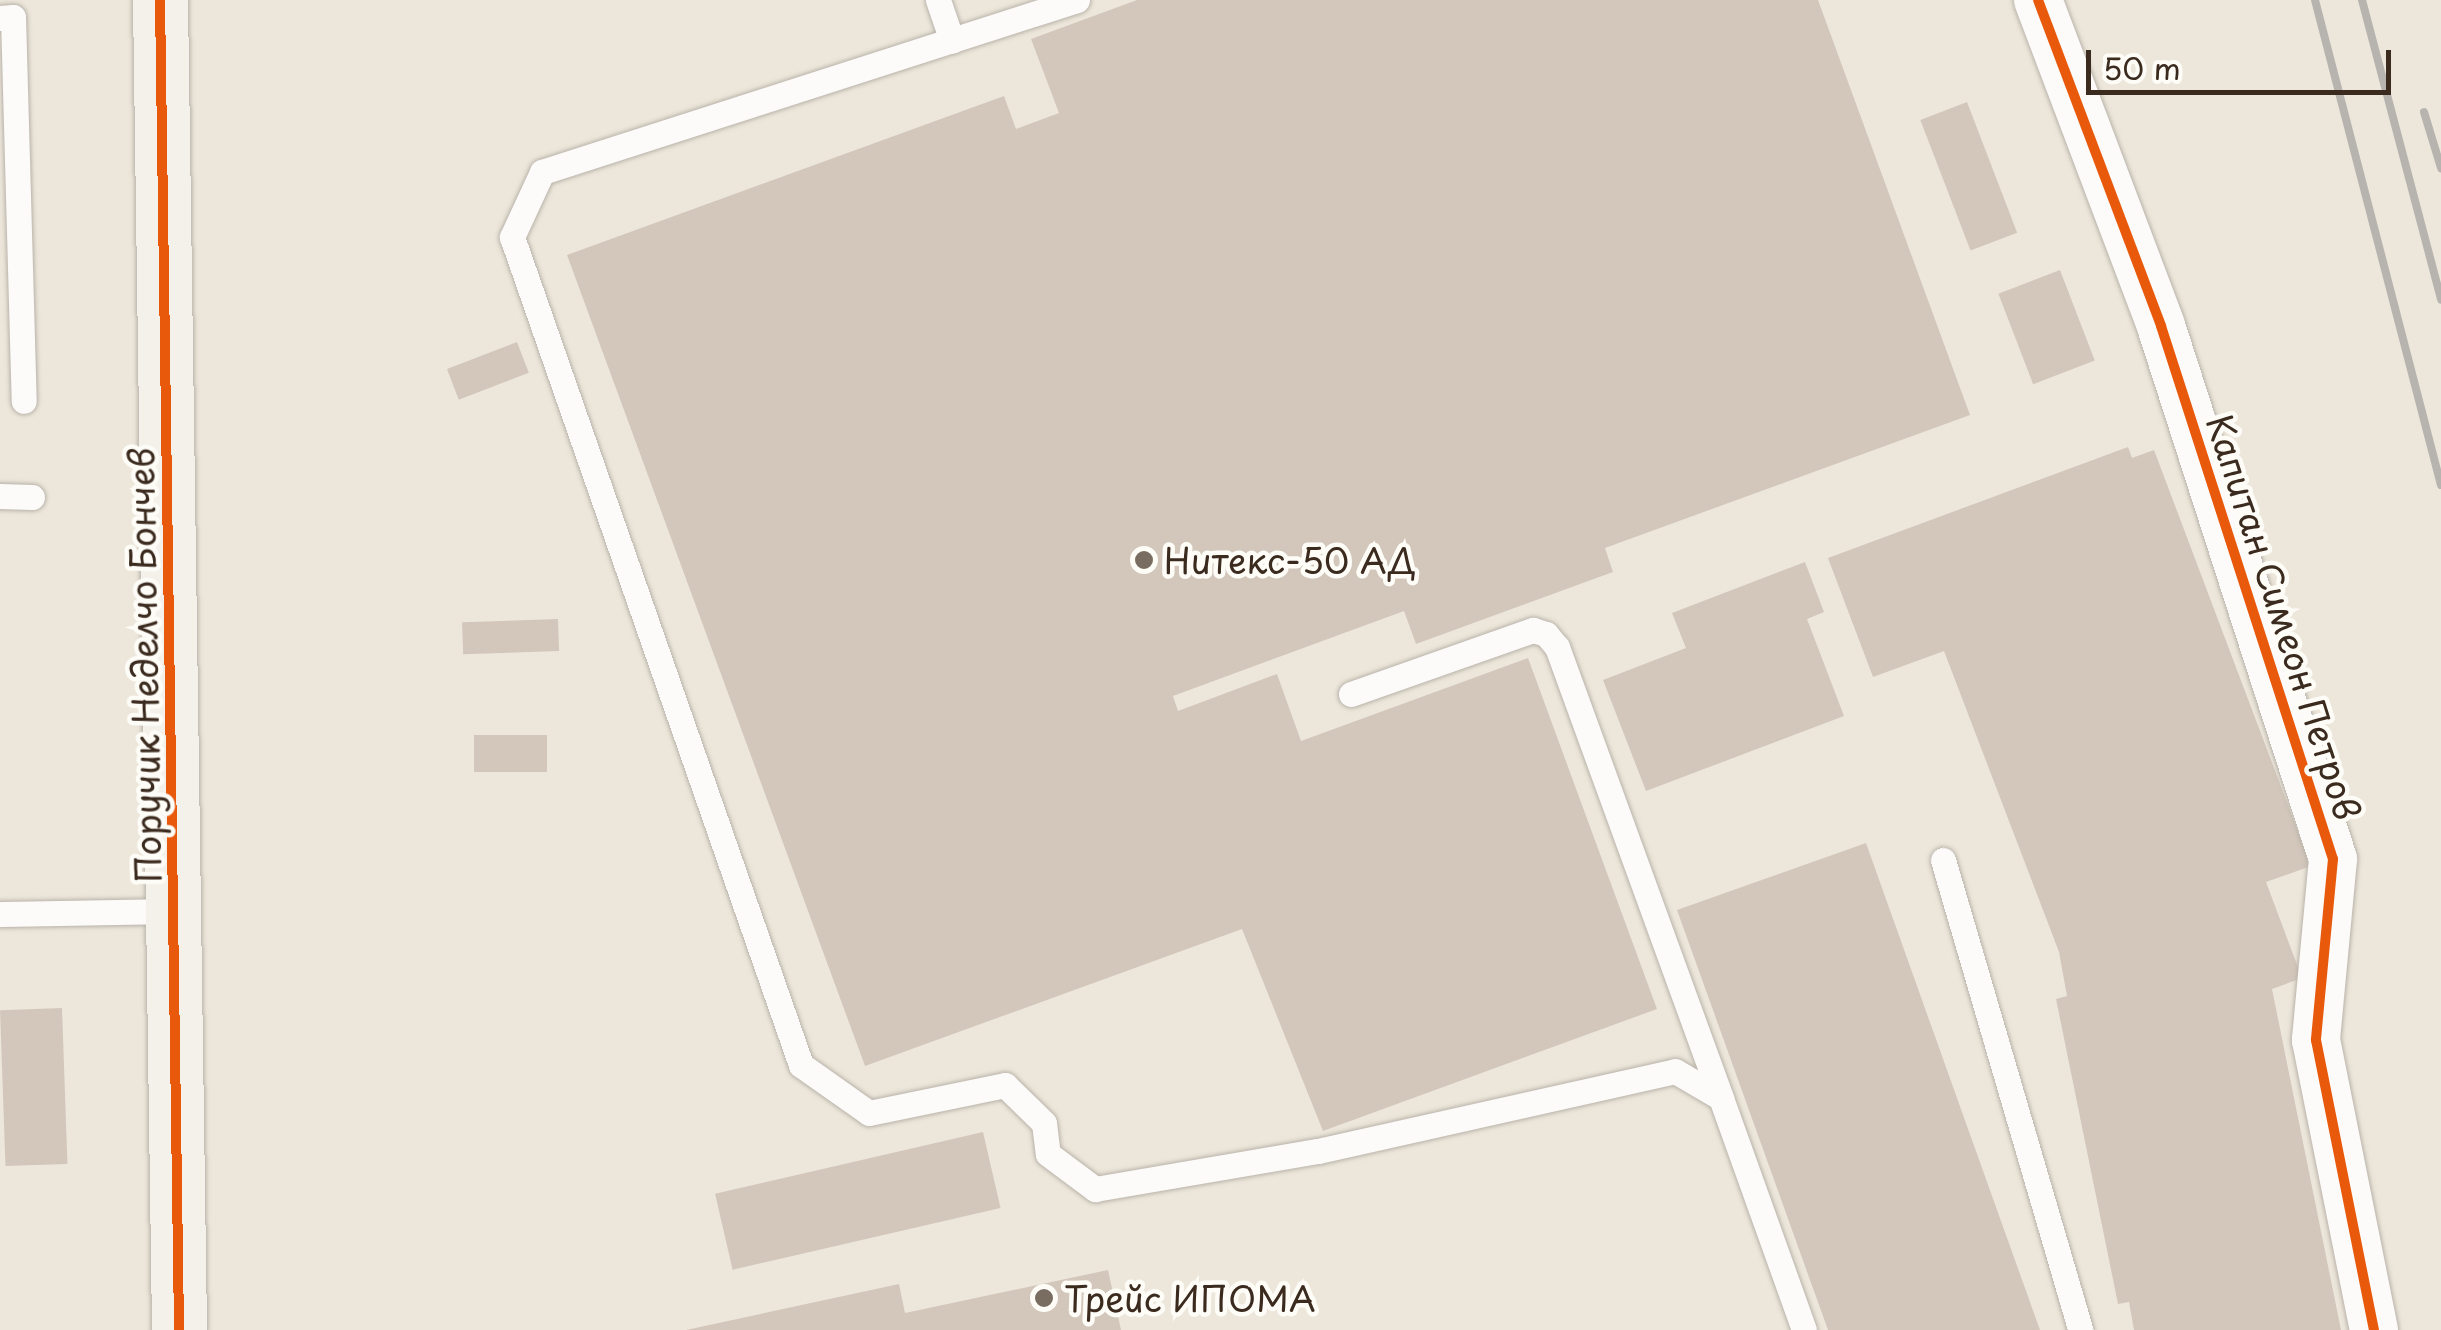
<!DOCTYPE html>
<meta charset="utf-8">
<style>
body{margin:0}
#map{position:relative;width:2441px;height:1330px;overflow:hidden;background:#ede7db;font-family:"Playpen Sans",sans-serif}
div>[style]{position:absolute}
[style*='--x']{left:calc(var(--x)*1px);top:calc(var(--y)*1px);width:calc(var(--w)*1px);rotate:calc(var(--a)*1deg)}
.building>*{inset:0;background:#d3c7bb;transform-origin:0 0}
.roads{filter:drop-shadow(0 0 2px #b9b3aa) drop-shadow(0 0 2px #b9b3aa)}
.lane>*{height:25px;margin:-12.5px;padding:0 12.5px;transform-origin:12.5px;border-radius:12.5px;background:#fcfbfa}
.street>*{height:48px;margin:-24px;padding:0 24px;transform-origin:24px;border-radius:24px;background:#fcfbfa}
.secondary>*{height:55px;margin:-27.5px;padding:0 27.5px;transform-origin:27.5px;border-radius:27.5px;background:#f4f1eb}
.rail>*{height:8px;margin:-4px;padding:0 4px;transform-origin:4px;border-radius:4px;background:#b7b4b0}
.cycleway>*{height:10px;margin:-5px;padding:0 5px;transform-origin:5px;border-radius:5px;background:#e8590c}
.dots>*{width:28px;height:28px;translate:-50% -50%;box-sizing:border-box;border:5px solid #fdfcf7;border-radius:50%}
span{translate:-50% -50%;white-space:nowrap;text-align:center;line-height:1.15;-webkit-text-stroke:9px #fdfcf7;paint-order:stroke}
.poi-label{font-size:35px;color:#3b2a1e}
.left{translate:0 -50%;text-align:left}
.street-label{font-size:35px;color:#3b2a1e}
.scale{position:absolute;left:2086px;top:50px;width:305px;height:45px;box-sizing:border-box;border:5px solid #3b2a1e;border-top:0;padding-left:12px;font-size:30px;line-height:35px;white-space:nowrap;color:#3b2a1e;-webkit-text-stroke:8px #fdfcf7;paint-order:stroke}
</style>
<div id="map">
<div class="building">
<div style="clip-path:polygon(1137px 0,1818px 0,1970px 415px,1605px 548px,1613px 572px,1416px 644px,1404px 611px,1173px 696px,1178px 711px,1277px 674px,1301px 741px,1528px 658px,1657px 1009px,1323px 1131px,1242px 929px,865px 1066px,567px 255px,1004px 96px,1016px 129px,1059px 113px,1031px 39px)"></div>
<div style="left:1967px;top:102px;width:140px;height:50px;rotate:69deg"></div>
<div style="left:2060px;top:270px;width:97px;height:66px;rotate:69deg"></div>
<div style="left:517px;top:342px;width:33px;height:75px;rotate:69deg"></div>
<div style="clip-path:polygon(2128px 447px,2132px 458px,2154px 450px,2311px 866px,2266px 882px,2302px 978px,2272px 989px,2341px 1330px,2134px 1330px,2129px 1302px,2118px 1304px,2056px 999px,2067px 996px,2059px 952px,1944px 651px,1873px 677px,1828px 558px)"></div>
<div style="clip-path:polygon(1805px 562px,1824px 612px,1807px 619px,1844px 716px,1646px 791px,1603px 680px,1686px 648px,1672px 613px)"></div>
<div style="left:558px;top:619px;width:32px;height:96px;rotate:88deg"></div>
<div style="left:474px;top:735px;width:73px;height:37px"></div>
<div style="clip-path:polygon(1866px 843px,1967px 1126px,2040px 1330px,1828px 1330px,1677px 910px)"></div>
<div style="left:62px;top:1008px;width:156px;height:62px;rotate:88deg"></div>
<div style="left:983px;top:1132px;width:78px;height:275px;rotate:77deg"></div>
<div style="clip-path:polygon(1108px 1270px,1121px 1330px,686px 1330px,899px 1284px,905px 1313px)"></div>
</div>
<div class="roads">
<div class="lane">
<div style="--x:938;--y:0;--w:43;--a:71.1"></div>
<div style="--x:1077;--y:0;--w:562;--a:162.18"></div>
<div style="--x:542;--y:172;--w:72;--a:114.8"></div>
<div style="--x:512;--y:237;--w:877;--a:70.76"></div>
<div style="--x:801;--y:1065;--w:83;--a:35.2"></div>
<div style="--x:869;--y:1113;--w:139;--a:-11.6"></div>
<div style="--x:1005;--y:1085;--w:54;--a:44.3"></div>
<div style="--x:1044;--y:1123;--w:31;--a:83"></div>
<div style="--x:1048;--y:1154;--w:59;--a:36.7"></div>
<div style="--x:1095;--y:1189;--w:226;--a:-9.7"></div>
<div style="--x:1318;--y:1151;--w:366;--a:-12.6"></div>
<div style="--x:1675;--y:1071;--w:53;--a:30.4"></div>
<div style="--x:1721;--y:1098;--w:246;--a:70.3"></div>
<div style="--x:0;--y:18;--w:13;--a:-4"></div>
<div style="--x:13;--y:17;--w:384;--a:88.4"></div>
<div style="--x:0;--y:496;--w:32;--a:2"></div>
<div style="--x:1351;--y:694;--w:193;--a:-19.4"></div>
<div style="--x:1533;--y:630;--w:14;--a:17"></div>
<div style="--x:1546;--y:634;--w:17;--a:50"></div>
<div style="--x:1557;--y:647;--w:480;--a:70"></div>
<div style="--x:1943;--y:860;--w:490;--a:73.7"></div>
<div style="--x:0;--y:914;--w:176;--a:-1"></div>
</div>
<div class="street">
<div style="--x:2038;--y:0;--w:348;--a:69.3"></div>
<div style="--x:2161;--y:326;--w:560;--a:72.12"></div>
<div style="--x:2333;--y:859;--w:182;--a:95.4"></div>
<div style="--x:2316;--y:1040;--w:296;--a:78.7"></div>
</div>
<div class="secondary">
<div style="--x:160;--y:0;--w:1330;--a:89.18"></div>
</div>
</div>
<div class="rail">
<div style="--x:2315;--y:0;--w:501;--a:75.44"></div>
<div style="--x:2362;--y:0;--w:310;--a:75.2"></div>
<div style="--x:2424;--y:112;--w:59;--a:73.1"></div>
</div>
<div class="cycleway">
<div style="--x:160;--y:0;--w:1330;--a:89.18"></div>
<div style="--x:2038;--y:0;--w:348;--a:69.3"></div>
<div style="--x:2161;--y:326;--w:560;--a:72.12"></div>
<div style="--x:2333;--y:859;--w:182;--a:95.4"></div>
<div style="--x:2316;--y:1040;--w:296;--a:78.7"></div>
</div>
<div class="dots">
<div style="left:1144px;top:560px;background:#796c60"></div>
<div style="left:1044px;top:1298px;background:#796c60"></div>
</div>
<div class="poi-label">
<span class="left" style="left:1164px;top:560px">Нитекс-50 АД</span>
<span class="left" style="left:1064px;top:1298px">Трейс ИПОМА</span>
</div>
<div class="street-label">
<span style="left:2284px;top:617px;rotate:72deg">Капитан Симеон Петров</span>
<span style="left:144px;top:665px;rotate:-91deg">Поручик Неделчо Бончев</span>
</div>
<div class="scale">50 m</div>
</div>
